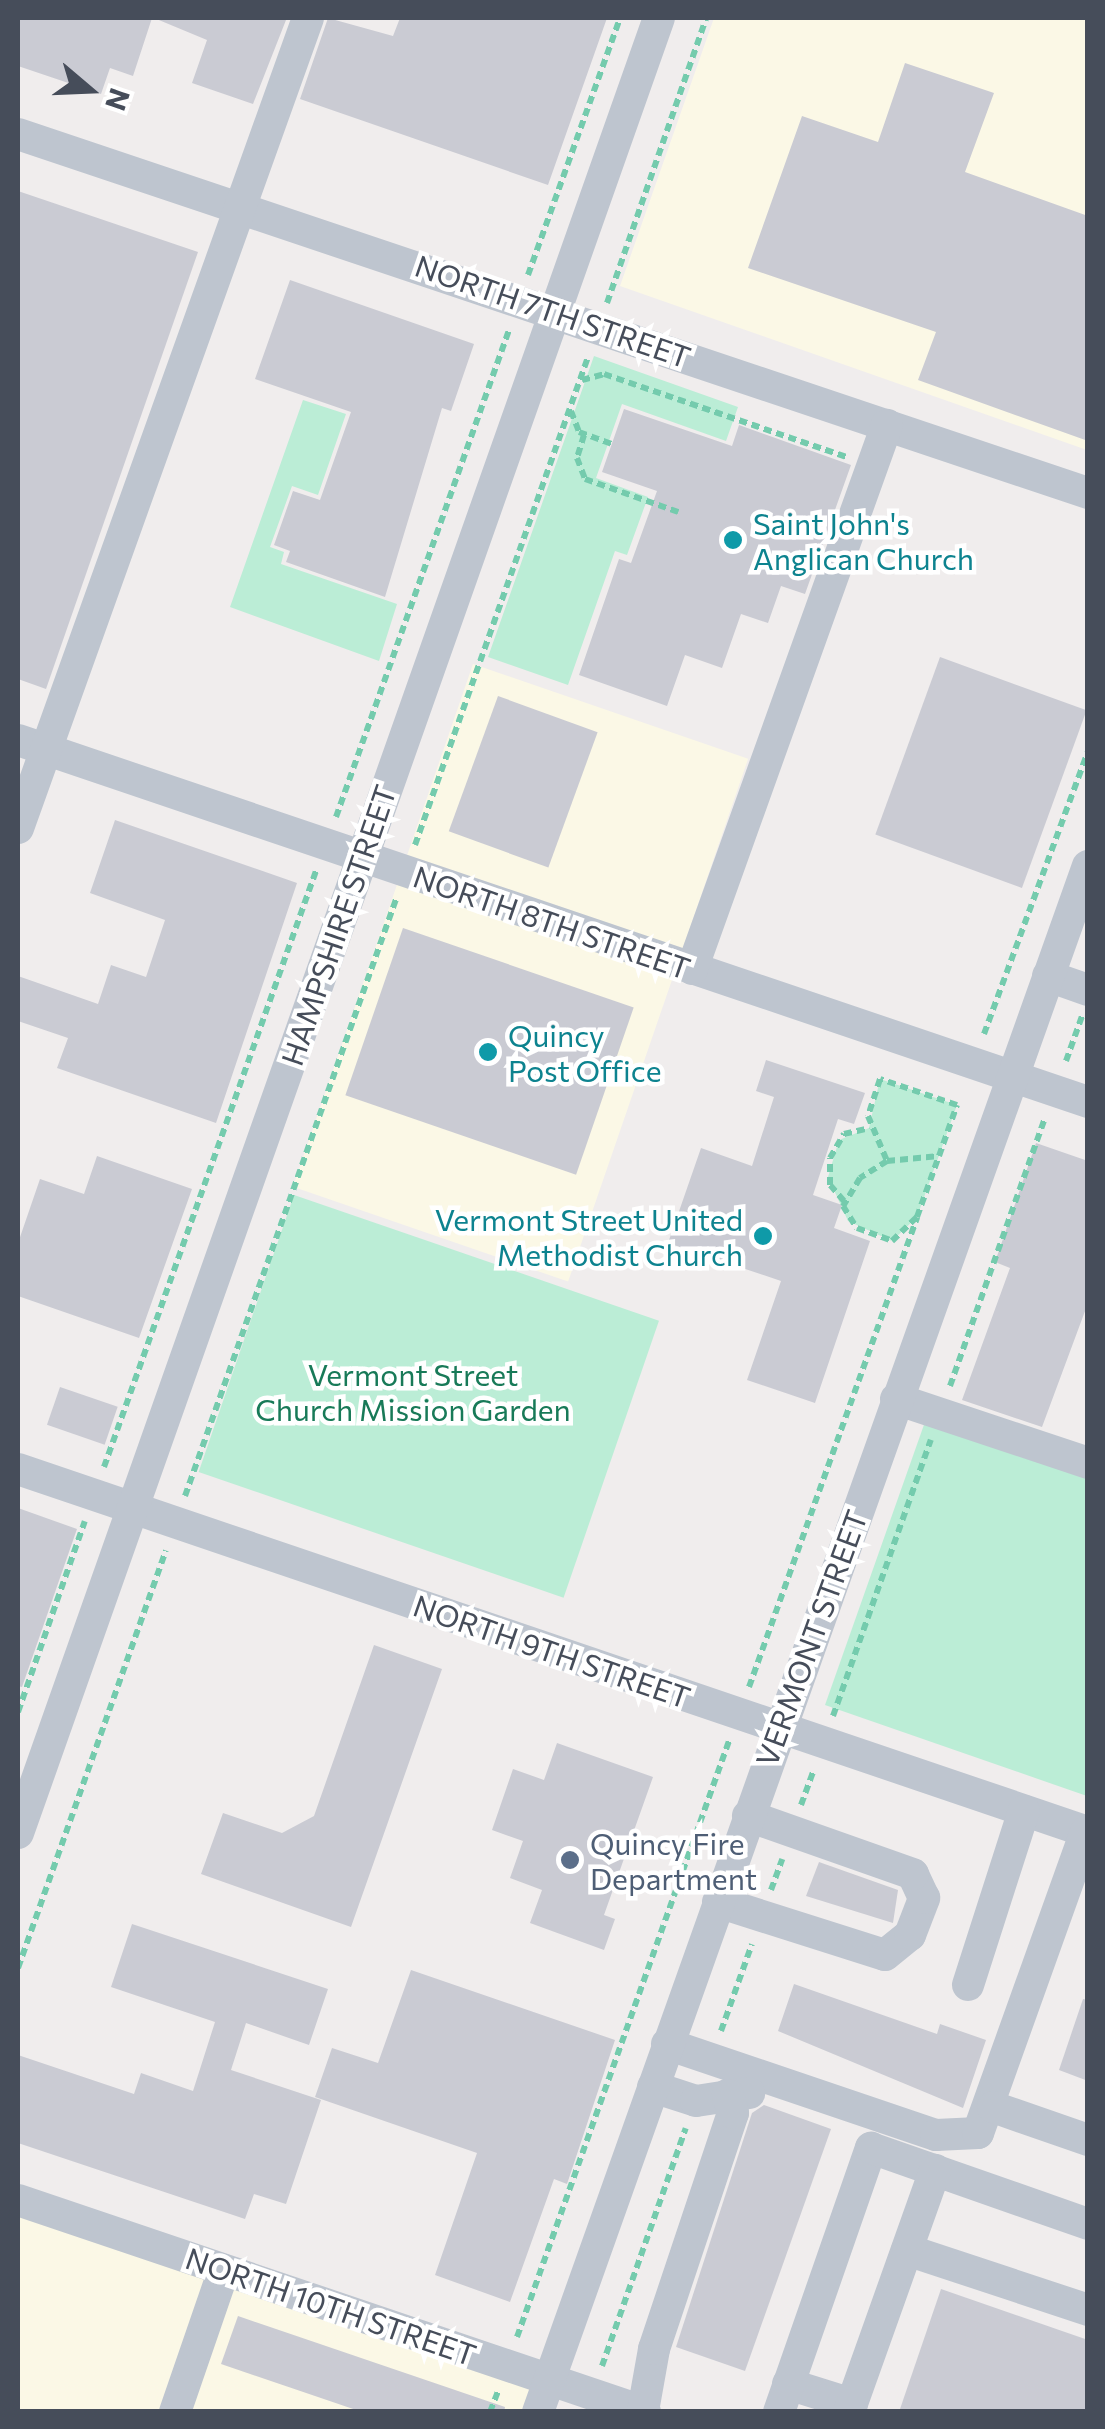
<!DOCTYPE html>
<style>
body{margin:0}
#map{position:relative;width:1105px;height:2429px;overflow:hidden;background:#f0eded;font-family:Commissioner,sans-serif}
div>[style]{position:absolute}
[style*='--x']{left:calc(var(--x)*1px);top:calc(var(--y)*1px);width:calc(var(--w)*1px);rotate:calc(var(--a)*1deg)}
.commercial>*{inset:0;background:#fbf8e6;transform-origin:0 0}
.green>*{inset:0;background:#bbedd6;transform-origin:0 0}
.building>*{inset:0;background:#cacbd3;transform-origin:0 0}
.path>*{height:6px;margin-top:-3px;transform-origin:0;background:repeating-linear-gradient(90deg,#74cbad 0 8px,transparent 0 13px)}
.minor>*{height:32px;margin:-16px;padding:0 16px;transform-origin:16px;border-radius:16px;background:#bec5cf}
.dots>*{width:28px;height:28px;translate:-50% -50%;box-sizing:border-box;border:5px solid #fff;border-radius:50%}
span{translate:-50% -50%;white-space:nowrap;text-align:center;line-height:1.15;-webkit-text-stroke:9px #fff;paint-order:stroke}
.street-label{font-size:30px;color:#464d5a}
.culture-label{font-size:30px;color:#0d838f}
.left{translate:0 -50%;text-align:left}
.right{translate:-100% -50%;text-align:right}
.park-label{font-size:30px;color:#187a58}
.service-label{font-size:30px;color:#4e5e75}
.frame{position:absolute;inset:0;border:20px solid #464d5a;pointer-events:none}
.north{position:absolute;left:40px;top:40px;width:100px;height:100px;-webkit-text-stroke:8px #fff;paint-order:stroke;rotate:109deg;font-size:28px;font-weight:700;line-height:40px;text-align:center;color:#464d5a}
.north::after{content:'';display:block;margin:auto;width:35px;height:45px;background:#464d5a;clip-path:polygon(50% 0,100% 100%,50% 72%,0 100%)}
</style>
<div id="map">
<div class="commercial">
<div style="clip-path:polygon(714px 18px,1087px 18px,1087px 450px,620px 286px)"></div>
<div style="left:473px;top:664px;width:291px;height:553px;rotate:19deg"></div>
<div style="clip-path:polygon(18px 2200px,549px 2379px,538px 2411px,18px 2412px)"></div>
</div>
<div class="green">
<div style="clip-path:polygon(594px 356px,738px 407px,726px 441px,622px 404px,596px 478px,648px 497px,627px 555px,615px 551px,568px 685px,488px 657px)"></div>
<div style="clip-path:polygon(303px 400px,346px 414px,318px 495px,292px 486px,270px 547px,284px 552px,281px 564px,397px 604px,379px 661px,230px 607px)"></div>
<div style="clip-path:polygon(880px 1079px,957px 1105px,917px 1217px,892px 1241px,848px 1221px,828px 1177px,839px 1140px,869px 1128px)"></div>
<div style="left:294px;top:1195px;width:386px;height:293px;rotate:19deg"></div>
<div style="clip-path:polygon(926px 1419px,1087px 1475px,1087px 1796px,825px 1705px)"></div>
</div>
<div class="building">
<div style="clip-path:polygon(18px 18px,152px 18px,133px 76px,110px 68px,101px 94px,18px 66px)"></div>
<div style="clip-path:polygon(154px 18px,278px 18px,286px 20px,253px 104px,192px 83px,207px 40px)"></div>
<div style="clip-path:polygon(328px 18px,393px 36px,400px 18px,607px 18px,548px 185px,300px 99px)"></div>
<div style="clip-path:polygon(905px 63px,994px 93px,965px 172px,1088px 216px,1088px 441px,918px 380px,936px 332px,748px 268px,802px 116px,878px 142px)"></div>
<div style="clip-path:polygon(18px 191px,198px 252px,46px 689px,18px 679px)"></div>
<div style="clip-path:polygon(290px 280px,474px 344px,451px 411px,442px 408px,385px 597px,286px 562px,290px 551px,274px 545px,293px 491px,320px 500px,351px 412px,255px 379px)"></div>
<div style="clip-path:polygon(624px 409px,732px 446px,739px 425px,851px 465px,805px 594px,781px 586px,768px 623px,741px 614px,722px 668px,685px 655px,667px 706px,579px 675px,619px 559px,631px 563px,657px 491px,602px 472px)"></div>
<div style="left:940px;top:657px;width:156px;height:189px;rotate:20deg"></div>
<div style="left:498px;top:696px;width:106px;height:144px;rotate:20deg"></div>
<div style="clip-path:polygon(115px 820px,297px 883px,216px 1123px,57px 1068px,68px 1038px,18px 1021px,18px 976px,98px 1004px,111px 965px,146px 977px,165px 920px,90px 893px)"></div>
<div style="left:403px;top:928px;width:244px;height:177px;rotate:19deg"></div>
<div style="clip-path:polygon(766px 1060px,865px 1093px,854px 1124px,838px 1119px,813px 1195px,842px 1205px,834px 1228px,870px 1241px,815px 1403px,747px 1380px,781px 1281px,668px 1243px,701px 1148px,752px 1166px,774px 1097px,756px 1091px)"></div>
<div style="clip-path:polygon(1036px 1143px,1088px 1161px,1088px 1303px,1042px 1427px,962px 1400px,1010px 1268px,995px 1262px)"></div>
<div style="clip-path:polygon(97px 1156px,192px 1189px,139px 1338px,18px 1296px,18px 1243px,40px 1179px,84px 1194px)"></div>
<div style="left:60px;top:1387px;width:61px;height:40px;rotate:19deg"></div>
<div style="clip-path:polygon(18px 1508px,77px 1529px,22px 1687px,18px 1686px)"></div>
<div style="clip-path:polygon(374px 1645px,442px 1669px,351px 1927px,201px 1874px,223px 1813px,282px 1833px,314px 1816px)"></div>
<div style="clip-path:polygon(557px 1743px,653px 1777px,604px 1915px,615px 1919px,604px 1950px,530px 1923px,542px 1890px,510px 1878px,523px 1841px,492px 1830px,513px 1769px,544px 1780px)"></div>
<div style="clip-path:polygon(819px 1862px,898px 1890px,893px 1923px,806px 1896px)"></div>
<div style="clip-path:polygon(132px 1924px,328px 1989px,309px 2045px,246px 2023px,231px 2070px,321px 2100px,286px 2204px,254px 2194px,245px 2219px,18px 2143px,18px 2055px,134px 2094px,141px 2073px,193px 2091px,215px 2022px,111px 1987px)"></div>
<div style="clip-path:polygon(411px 1970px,615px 2040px,567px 2184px,554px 2179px,510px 2302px,435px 2275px,477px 2153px,315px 2097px,332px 2048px,378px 2063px)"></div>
<div style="clip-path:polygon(794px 1984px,937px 2034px,940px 2024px,986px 2040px,963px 2108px,778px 2031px)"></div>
<div style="clip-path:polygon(1083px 1999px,1088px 2000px,1088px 2081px,1059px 2070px)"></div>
<div style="clip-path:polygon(764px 2105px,831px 2129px,745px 2371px,676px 2347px,752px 2113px)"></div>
<div style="clip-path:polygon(941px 2289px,1088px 2340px,1088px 2412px,899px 2412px)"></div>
<div style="clip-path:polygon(238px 2316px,505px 2407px,504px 2412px,362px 2412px,221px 2364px)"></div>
</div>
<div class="path">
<div style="--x:528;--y:275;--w:273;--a:-70.3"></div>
<div style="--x:607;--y:303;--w:302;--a:-70.8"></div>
<div style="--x:582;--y:380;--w:23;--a:-15"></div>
<div style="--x:604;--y:374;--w:256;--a:18.9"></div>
<div style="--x:571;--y:411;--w:22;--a:69"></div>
<div style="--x:579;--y:432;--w:35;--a:20"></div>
<div style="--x:584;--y:435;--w:24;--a:107"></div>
<div style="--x:577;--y:458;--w:22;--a:69"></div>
<div style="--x:585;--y:479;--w:99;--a:19.5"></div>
<div style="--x:336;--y:817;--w:517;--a:-70.44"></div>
<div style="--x:415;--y:845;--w:518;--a:-70.48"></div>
<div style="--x:984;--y:1034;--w:301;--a:-69.8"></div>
<div style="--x:1066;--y:1061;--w:48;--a:-70.4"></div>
<div style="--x:887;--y:1161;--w:32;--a:148"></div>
<div style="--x:860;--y:1178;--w:33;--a:121"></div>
<div style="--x:843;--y:1206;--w:26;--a:58"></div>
<div style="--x:857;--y:1228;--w:37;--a:20"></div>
<div style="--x:892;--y:1241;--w:35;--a:-44"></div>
<div style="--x:917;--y:1217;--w:65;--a:-70.2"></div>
<div style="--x:939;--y:1156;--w:54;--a:-70.6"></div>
<div style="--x:957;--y:1105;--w:81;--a:-161.3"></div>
<div style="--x:880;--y:1079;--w:39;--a:108"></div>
<div style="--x:868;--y:1116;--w:49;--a:67.1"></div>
<div style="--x:887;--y:1161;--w:52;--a:-5.5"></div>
<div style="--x:844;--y:1201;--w:21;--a:-131"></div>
<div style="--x:830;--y:1185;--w:27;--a:-90"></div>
<div style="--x:830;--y:1158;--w:28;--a:-60"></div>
<div style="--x:844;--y:1134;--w:26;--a:-13"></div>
<div style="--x:950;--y:1386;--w:282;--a:-70.5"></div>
<div style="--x:104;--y:1467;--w:633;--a:-70.42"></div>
<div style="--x:185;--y:1496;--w:633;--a:-70.53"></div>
<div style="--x:749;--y:1687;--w:499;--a:-70.3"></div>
<div style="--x:18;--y:1712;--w:202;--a:-70.7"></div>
<div style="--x:833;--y:1716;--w:293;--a:-70.5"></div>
<div style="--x:801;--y:1805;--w:37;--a:-70"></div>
<div style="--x:771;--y:1890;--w:33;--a:-70"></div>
<div style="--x:18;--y:1968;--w:443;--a:-70.5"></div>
<div style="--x:721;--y:2031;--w:92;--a:-70.4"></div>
<div style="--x:517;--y:2337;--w:633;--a:-70.42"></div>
<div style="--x:602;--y:2366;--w:252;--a:-70.6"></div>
<div style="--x:490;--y:2412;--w:22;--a:-69"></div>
</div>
<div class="minor">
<div style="--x:18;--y:134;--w:1129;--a:18.55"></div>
<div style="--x:18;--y:740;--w:1130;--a:18.69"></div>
<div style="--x:18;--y:828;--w:860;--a:-70.3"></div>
<div style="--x:692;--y:969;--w:578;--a:-70.28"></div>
<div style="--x:1048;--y:976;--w:42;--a:19.3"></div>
<div style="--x:896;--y:1399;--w:202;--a:18.4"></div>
<div style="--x:18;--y:1469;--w:1130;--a:18.74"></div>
<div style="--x:18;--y:1833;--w:1925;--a:-70.55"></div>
<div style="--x:718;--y:1902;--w:175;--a:17.6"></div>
<div style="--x:885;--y:1955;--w:32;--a:-39"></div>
<div style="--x:910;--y:1935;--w:40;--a:-69"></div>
<div style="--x:924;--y:1898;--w:26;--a:-115"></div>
<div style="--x:913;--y:1874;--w:175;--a:-160.6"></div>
<div style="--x:968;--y:1985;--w:183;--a:-72.2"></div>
<div style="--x:667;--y:2044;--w:284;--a:18.7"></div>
<div style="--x:936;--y:2135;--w:42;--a:-2.7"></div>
<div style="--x:978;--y:2133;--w:320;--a:-70.3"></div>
<div style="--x:653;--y:2087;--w:45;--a:18"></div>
<div style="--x:696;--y:2101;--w:54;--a:-8.6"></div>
<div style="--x:993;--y:2107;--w:101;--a:19.2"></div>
<div style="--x:18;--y:2200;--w:662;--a:18.68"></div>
<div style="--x:907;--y:2250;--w:191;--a:18.3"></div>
<div style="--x:788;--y:2384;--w:67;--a:17.4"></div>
<div style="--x:643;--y:2411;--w:63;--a:-79.9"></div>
<div style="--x:654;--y:2349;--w:249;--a:-71.5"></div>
<div style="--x:733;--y:2113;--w:19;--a:-106"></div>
<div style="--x:175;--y:2412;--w:150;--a:-71"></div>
<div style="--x:538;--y:2412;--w:1641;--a:-70.42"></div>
<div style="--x:779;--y:2412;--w:280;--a:-70.8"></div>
<div style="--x:871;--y:2148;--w:230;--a:19.3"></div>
<div style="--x:849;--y:2412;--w:257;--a:-70.4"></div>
</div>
<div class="dots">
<div style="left:733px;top:540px;background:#0f9aa8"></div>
<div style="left:488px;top:1052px;background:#0f9aa8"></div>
<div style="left:763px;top:1236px;background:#0f9aa8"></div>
<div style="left:570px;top:1860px;background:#5c6f8a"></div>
</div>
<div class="street-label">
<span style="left:553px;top:311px;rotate:19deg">NORTH 7TH STREET</span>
<span style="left:552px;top:922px;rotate:19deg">NORTH 8TH STREET</span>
<span style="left:338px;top:925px;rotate:-71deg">HAMPSHIRE STREET</span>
<span style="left:811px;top:1638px;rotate:-70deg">VERMONT STREET</span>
<span style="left:552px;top:1651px;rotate:19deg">NORTH 9TH STREET</span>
<span style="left:331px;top:2306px;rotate:19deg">NORTH 10TH STREET</span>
</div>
<div class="culture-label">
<span class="left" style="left:753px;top:540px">Saint John's<br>Anglican Church</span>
<span class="left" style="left:508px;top:1052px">Quincy<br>Post Office</span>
<span class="right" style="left:743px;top:1236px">Vermont Street United<br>Methodist Church</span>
</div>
<div class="park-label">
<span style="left:413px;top:1391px">Vermont Street<br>Church Mission Garden</span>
</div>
<div class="service-label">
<span class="left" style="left:590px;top:1860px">Quincy Fire<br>Department</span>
</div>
<div class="frame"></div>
<div class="north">N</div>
</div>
